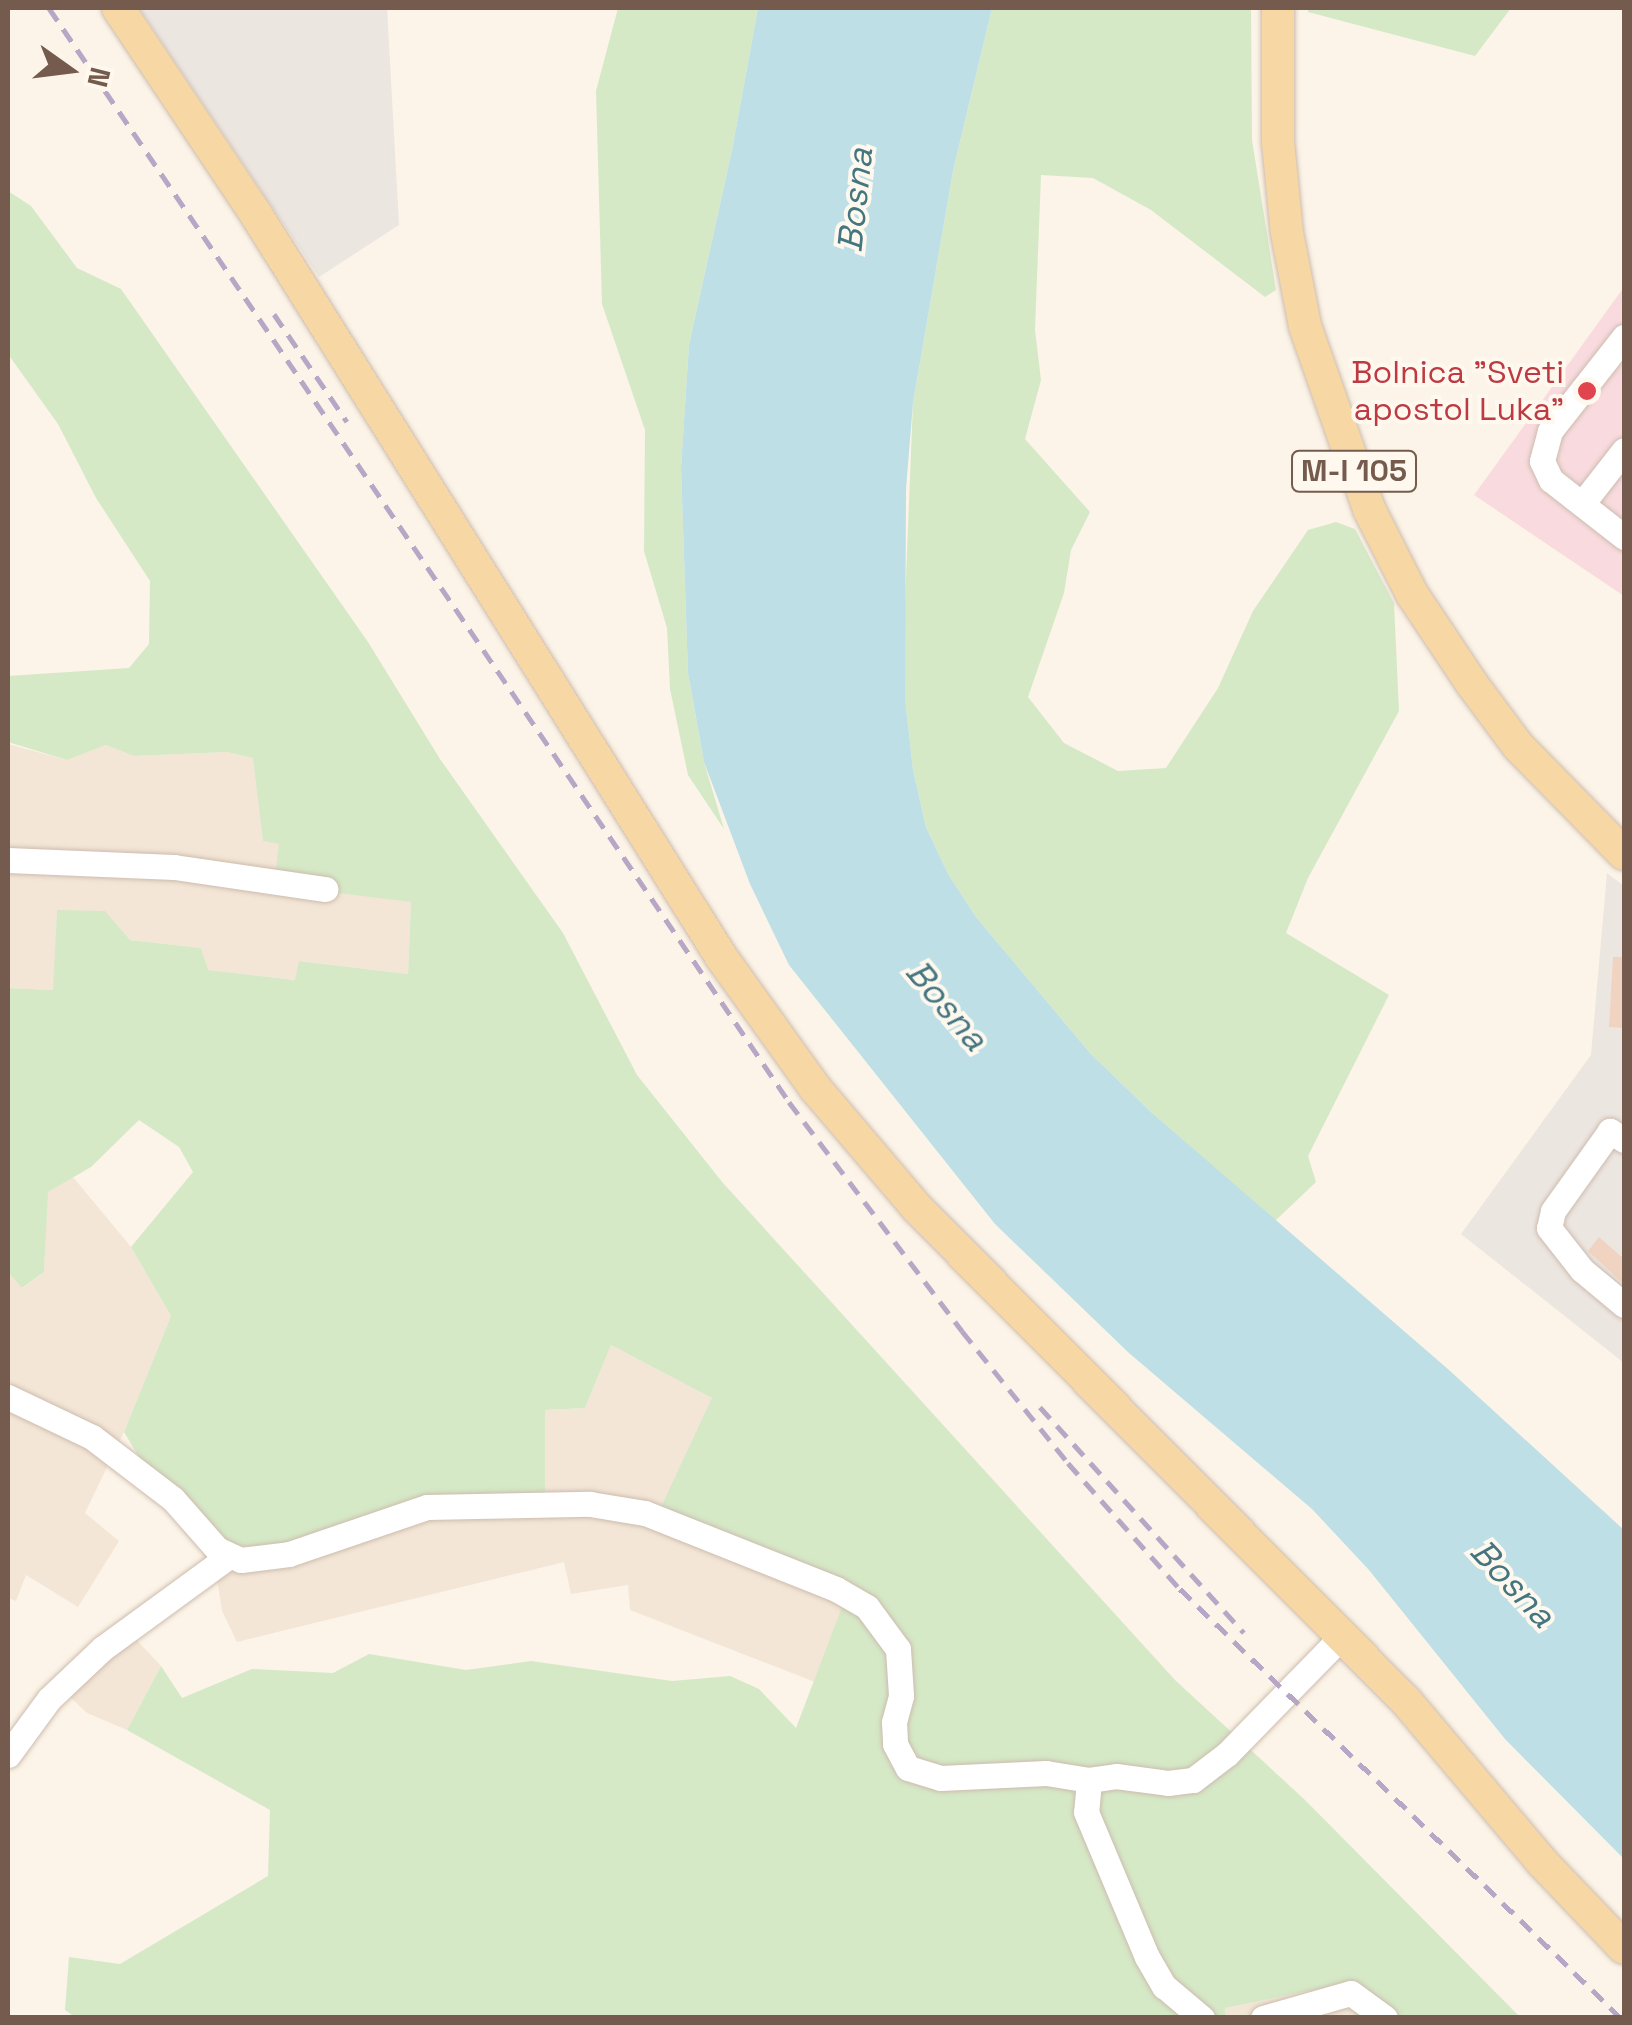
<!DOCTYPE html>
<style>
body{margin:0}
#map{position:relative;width:1632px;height:2025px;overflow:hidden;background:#fcf4e8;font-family:"Space Grotesk",sans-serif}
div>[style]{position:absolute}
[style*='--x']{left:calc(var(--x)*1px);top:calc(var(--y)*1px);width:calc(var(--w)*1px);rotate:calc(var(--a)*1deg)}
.residential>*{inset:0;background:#f3e6d6}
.industrial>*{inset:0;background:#ece6e1}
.medical>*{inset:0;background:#f9dbdf}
.green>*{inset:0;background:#d5e9c7}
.water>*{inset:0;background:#bddfe5}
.building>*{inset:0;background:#f0d3c1}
.roads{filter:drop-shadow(0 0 2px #cdbcae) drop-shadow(0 0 2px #cdbcae)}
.minor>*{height:25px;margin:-12.5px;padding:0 12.5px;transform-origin:12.5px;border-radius:12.5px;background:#fff}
.major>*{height:32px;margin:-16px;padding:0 16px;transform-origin:16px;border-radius:16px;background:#f7d8a4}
.rail>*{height:5px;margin-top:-2.5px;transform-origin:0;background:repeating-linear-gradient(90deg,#b7a6c5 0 15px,transparent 0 25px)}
.dots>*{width:28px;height:28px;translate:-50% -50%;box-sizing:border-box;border:5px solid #fef8ee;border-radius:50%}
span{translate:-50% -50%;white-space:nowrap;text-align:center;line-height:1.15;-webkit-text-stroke:8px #fef8ee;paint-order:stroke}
.shield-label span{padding:2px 8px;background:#fef8ee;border:2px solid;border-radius:8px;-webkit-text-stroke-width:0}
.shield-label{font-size:30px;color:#755b4d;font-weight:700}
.health-label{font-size:32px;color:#be3a42}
.right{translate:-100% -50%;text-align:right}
.water-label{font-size:35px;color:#447680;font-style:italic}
.frame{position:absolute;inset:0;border:10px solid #755b4d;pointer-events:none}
.north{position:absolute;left:20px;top:20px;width:100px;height:100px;-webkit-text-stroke:8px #fef8ee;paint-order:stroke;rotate:104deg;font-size:28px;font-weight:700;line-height:40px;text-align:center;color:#755b4d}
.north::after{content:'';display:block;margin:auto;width:35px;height:45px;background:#755b4d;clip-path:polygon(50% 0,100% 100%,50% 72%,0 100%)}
</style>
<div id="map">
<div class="residential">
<div style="clip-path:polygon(8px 744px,67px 760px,106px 745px,134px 756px,227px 752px,254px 758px,263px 841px,279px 843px,411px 902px,408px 974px,300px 961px,296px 980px,207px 970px,201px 948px,130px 940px,57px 911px,54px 990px,8px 988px)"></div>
<div style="clip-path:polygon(73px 1177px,131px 1247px,171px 1316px,124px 1432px,85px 1513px,119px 1541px,78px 1607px,26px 1575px,16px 1601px,8px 1598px,8px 1272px,23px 1288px,44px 1272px,47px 1192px)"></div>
<div style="clip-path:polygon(611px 1345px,713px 1398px,661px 1509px,851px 1583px,815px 1682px,630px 1610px,628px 1585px,571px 1594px,564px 1562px,237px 1642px,222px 1611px,217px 1579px,228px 1544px,545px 1410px,585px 1408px)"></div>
<div style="clip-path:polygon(133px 1636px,161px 1666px,127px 1730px,87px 1713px,54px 1682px)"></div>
<div style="clip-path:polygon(1338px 1985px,1357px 2017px,1226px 2017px,1225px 2008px)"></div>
</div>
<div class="industrial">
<div style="clip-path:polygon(139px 8px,387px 8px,399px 225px,319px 277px)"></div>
<div style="clip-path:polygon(1607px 873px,1624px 886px,1624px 1363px,1461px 1234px,1591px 1055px)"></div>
</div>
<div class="medical">
<div style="clip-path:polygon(1624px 287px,1624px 596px,1474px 495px)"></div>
</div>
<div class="green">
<div style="clip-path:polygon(618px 8px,758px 8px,732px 150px,689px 345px,681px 468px,688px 673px,704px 762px,724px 829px,688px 775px,670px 689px,667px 628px,644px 551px,645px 430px,602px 304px,596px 91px)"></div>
<div style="clip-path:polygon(992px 8px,1251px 8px,1252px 140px,1276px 290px,1265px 297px,1151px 210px,1093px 178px,1041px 175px,1035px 330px,1041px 380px,1025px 439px,1090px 512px,1071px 550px,1064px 593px,1028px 697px,1064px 743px,1118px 771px,1166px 768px,1218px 688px,1253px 611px,1308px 530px,1336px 522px,1355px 529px,1394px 603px,1399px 711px,1308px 878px,1286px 933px,1389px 995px,1308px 1156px,1316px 1182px,1275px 1221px,1152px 1113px,1090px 1053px,976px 917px,948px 874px,926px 827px,913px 770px,905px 698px,905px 602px,913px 403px,953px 171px)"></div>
<div style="clip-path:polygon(1308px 8px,1511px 8px,1475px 56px,1308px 12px)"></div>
<div style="clip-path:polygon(8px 191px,31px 206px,77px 268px,121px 289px,368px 642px,440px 759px,563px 933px,637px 1075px,723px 1183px,1175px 1680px,1305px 1800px,1520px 2017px,1357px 2017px,1338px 1985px,1225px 2008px,1226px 2018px,76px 2018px,65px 2010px,69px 1957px,120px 1964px,268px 1876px,270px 1810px,127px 1730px,161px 1666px,182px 1698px,252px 1669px,333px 1673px,369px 1654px,466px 1670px,531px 1661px,672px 1681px,730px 1676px,759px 1689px,796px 1728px,851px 1583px,660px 1509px,712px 1398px,611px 1345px,585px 1408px,545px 1410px,545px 1494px,268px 1549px,228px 1544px,194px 1504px,145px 1467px,124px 1432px,171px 1316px,131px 1247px,193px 1172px,179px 1147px,139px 1120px,91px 1167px,48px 1192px,44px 1272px,22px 1288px,8px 1272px,8px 988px,53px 990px,57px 910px,105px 911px,130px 940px,201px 948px,208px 970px,295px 980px,299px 961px,408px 974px,411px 902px,274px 885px,279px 844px,263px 841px,253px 758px,227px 752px,134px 756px,106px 745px,67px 760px,8px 742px,8px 676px,129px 668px,149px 644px,150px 581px,96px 498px,58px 424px,8px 354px)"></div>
</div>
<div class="water">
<div style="clip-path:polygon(758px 8px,992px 8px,953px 171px,913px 403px,906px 489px,905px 698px,913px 770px,926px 827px,948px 874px,976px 917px,1090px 1053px,1152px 1113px,1449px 1370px,1624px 1530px,1624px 1859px,1505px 1739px,1369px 1570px,1312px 1509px,1129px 1353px,995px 1224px,789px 965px,750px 884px,704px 762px,688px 673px,681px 468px,689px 345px,732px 150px)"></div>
</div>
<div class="building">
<div style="clip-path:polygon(1613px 957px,1624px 957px,1624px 1028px,1609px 1027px)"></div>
<div style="clip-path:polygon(1599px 1237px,1624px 1259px,1624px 1284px,1588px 1251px)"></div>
</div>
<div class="roads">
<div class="minor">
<div style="--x:1624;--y:337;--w:120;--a:128.2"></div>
<div style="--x:1550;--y:431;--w:31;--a:105"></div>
<div style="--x:1542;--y:461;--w:21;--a:65"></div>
<div style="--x:1551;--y:480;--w:93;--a:38"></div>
<div style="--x:1582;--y:504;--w:68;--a:-52.1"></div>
<div style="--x:8;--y:860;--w:166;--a:2.4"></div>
<div style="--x:174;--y:867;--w:153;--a:8.3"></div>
<div style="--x:1624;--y:1140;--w:17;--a:-147"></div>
<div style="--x:1610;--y:1131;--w:98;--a:125.5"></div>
<div style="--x:1553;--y:1211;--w:17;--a:103"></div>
<div style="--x:1549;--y:1228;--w:53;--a:51.8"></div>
<div style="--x:1582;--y:1270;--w:55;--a:39.8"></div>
<div style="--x:8;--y:1397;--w:93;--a:25.5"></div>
<div style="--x:92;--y:1437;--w:102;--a:37.4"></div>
<div style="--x:173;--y:1499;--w:67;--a:48.7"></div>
<div style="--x:217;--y:1549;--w:26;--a:25"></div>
<div style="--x:241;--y:1560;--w:48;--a:-7.1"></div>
<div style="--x:289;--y:1554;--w:146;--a:-18.8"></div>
<div style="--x:427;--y:1507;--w:163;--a:-1.1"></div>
<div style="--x:590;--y:1504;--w:56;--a:9.3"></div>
<div style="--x:645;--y:1513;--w:206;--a:21.7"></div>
<div style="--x:836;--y:1589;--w:36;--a:30"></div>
<div style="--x:867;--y:1607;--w:52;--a:53.6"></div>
<div style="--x:898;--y:1649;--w:47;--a:86.3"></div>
<div style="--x:901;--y:1696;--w:27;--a:105"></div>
<div style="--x:894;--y:1722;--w:22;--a:87"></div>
<div style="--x:895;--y:1744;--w:27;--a:62"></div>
<div style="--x:908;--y:1768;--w:34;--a:17"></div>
<div style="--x:941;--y:1778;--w:105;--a:-2.7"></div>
<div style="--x:1046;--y:1773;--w:44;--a:9.2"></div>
<div style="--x:1089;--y:1780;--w:32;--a:95"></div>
<div style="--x:1086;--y:1812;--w:157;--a:67.2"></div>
<div style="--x:1147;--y:1957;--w:34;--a:60"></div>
<div style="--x:1164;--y:1986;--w:50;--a:40.1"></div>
<div style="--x:8;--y:1755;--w:69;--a:-53.8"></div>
<div style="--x:49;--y:1699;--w:74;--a:-43.4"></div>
<div style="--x:103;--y:1648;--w:156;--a:-36.1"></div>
<div style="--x:1089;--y:1780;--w:27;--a:-8"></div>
<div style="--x:1116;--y:1776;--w:52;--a:7.7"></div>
<div style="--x:1168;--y:1783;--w:25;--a:-7"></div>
<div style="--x:1193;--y:1780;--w:43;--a:-37.4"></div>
<div style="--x:1227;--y:1754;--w:165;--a:-45.7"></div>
<div style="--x:1263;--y:2018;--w:91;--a:-15.9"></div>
<div style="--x:1351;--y:1993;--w:42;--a:36.3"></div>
</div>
<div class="major">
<div style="--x:118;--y:8;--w:250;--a:56.2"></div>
<div style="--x:257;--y:216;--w:876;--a:57.93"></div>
<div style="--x:722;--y:958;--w:160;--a:54.4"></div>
<div style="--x:815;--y:1088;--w:157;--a:49.6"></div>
<div style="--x:917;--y:1208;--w:694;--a:45.23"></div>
<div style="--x:1406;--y:1701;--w:209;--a:49.8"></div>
<div style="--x:1541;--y:1861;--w:120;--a:46.3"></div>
<div style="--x:1278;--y:8;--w:134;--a:90"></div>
<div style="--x:1278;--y:142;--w:91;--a:84.4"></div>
<div style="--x:1287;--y:233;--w:95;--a:79"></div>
<div style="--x:1305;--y:326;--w:194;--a:70.7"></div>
<div style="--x:1369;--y:509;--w:95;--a:63.2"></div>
<div style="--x:1412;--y:594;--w:108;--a:56.3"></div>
<div style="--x:1472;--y:684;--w:77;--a:53.4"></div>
<div style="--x:1518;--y:746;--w:151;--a:45.5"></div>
</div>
</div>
<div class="rail">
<div style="--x:49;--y:8;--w:1321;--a:55.92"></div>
<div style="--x:789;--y:1102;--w:287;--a:52.9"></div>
<div style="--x:962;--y:1331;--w:169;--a:51.2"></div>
<div style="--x:1068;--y:1463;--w:169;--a:48.4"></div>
<div style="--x:1180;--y:1589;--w:615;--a:44.21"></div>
<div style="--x:274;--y:314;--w:130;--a:55.9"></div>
<div style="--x:1040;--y:1407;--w:304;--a:47.9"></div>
</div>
<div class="dots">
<div style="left:1587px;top:391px;background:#e0444e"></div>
</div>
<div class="shield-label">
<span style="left:1354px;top:471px">M-I 105</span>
</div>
<div class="health-label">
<span class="right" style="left:1564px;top:391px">Bolnica "Sveti<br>apostol Luka"</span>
</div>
<div class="water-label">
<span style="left:855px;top:200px;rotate:-84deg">Bosna</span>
<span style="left:947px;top:1005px;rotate:50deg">Bosna</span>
<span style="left:1513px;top:1583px;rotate:47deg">Bosna</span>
</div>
<div class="frame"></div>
<div class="north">N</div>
</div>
